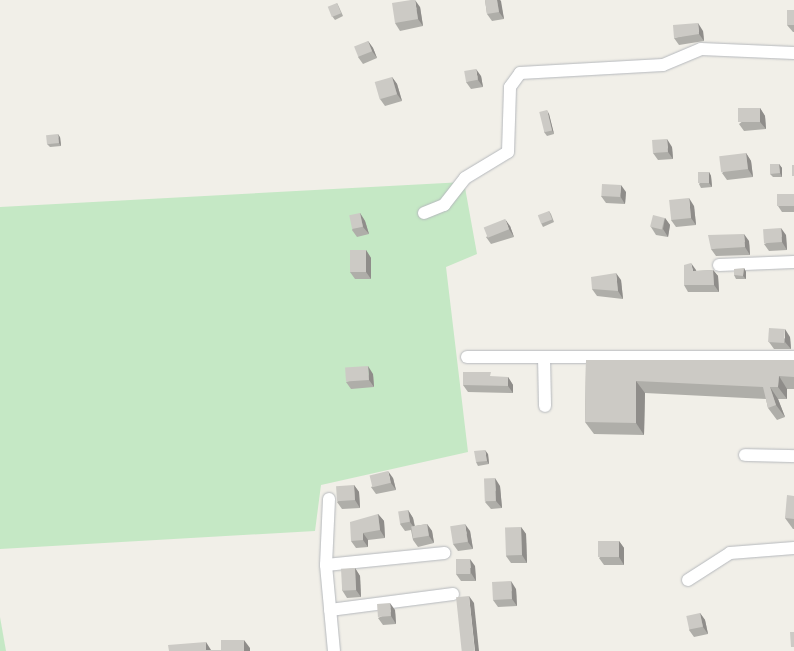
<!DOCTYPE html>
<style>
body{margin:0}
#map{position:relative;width:794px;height:651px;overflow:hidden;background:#f1efe8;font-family:"Golos Text",sans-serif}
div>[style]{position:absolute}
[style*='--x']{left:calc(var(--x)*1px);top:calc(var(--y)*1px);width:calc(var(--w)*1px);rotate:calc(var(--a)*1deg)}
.green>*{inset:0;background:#c5e8c5}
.roads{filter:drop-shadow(0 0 1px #b5b8bc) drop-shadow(0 0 1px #b5b8bc)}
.minor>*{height:12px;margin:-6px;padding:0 6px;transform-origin:6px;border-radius:6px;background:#fff}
.wall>*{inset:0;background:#afaea9}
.shaded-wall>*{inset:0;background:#8f8d8a}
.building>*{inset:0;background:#cccac5;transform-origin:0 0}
span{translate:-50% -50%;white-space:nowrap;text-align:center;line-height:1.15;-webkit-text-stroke:4.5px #fff;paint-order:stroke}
</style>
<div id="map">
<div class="green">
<div style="clip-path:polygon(464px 182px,477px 254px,446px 267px,468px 452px,321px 485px,315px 531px,0 549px,0 207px)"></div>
<div style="clip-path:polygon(0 617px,6px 651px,0 651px)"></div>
</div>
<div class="roads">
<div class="minor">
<div style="--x:424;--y:213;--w:22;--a:-22"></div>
<div style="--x:444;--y:205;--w:34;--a:-52"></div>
<div style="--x:465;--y:178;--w:50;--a:-31.2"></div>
<div style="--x:508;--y:152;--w:65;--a:-88.2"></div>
<div style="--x:510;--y:87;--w:17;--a:-54"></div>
<div style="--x:520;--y:73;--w:143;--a:-3.2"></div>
<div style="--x:663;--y:65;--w:41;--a:-22.8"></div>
<div style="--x:701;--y:49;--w:93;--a:2.5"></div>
<div style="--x:719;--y:265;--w:75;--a:-2.3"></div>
<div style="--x:467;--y:357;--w:327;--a:0"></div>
<div style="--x:544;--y:357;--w:49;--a:88.8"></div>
<div style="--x:745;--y:455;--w:49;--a:1.2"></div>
<div style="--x:329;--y:499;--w:66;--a:92.6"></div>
<div style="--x:326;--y:565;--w:86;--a:84.7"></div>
<div style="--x:326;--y:565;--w:119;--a:-5.8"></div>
<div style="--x:688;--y:580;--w:50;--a:-32.7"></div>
<div style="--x:730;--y:553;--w:64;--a:-4.5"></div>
<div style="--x:330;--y:610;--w:124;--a:-7.4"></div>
</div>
</div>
<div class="wall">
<div style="clip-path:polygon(485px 0,500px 0,504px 19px,492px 21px,487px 14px)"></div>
<div style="clip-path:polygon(337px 3px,339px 7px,343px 16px,335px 20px,332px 16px)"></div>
<div style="clip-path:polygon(420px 7px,423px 26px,400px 31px,395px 23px)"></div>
<div style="clip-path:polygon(794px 10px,794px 32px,793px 32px,787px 25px)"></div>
<div style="clip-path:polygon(703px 31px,704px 41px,679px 45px,674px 38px)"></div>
<div style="clip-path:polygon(368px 41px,373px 48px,377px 58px,363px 64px,358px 57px)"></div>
<div style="clip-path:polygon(481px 76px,483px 87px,471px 89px,466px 82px)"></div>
<div style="clip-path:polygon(392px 77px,397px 84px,402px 101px,385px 106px,380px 99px)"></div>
<div style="clip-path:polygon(760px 108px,765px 116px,766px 129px,744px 131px,739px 124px)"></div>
<div style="clip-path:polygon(549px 114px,554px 134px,547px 136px,544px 132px)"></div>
<div style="clip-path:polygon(60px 137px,61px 146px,50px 147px,47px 144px)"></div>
<div style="clip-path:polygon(672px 147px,673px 159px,658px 160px,653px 153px)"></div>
<div style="clip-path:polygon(746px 153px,751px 161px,753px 177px,727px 180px,722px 173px)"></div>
<div style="clip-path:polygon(779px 164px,782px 168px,782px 177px,773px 177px,770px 174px)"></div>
<div style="clip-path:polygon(709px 172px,711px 176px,712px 187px,701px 188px,699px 184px)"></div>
<div style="clip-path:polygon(626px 192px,625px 204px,606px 203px,601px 196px)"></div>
<div style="clip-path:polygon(794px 194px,794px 212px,782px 212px,778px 206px)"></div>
<div style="clip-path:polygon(694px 206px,696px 225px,676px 227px,671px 220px)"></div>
<div style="clip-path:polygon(549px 211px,551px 214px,554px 222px,543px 227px,541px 223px)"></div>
<div style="clip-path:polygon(360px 213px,365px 221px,369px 234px,357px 237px,352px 230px)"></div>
<div style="clip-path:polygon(665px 218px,670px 225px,668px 237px,656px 235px,651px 227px)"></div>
<div style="clip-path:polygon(510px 226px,514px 237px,491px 244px,486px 237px)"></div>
<div style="clip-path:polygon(786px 235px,787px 250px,769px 251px,764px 244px)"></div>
<div style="clip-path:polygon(749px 241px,750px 255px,716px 256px,711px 249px)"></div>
<div style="clip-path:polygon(366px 250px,371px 258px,371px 279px,355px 279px,350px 272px)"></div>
<div style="clip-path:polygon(744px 268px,746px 272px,746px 279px,736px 279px,734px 275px)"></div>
<div style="clip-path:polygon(713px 270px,718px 276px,719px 292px,688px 292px,684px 285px,696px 271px)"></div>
<div style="clip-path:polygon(621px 280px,623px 299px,597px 296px,592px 289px)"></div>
<div style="clip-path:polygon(790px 337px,791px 349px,774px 349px,769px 342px)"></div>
<div style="clip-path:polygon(586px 360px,794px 360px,794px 389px,787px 389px,787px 399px,778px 399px,785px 417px,777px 420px,768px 408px,766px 399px,645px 393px,644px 435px,594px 434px,585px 422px)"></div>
<div style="clip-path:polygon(373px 374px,374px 387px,351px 389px,346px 382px)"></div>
<div style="clip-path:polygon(494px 377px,508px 377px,513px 385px,513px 393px,468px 392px,463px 385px)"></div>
<div style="clip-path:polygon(488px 454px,489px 464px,478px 466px,476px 462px)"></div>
<div style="clip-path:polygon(393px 478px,396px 490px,376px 494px,371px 487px)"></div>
<div style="clip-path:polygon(354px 485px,359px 492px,360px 508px,342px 509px,337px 502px)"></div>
<div style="clip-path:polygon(500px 486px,502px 508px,491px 509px,485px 502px)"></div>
<div style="clip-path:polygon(794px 496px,794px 529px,793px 529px,785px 518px)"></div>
<div style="clip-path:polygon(408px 510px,413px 518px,415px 526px,427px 524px,432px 531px,434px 543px,418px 547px,413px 540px,411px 530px,405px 531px,400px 524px)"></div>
<div style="clip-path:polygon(378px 514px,384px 521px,385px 538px,368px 540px,368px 547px,356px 548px,351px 541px)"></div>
<div style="clip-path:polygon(521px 527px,526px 534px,527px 563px,511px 563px,506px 556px)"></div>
<div style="clip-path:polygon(470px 531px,473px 549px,458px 551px,453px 544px)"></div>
<div style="clip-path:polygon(619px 541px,624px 548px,624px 565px,604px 565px,599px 558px)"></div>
<div style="clip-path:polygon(475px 566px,476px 581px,461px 581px,456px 574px)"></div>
<div style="clip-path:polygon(355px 568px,360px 576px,361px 597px,347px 598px,342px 590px)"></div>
<div style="clip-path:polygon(516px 589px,517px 606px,498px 607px,493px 600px)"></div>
<div style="clip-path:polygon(395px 610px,396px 624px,383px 625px,378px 618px)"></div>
<div style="clip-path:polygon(700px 613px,705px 620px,708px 634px,694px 637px,689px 630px)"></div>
</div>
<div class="shaded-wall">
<div style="clip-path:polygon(415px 0,420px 7px,423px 26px,418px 19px)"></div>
<div style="clip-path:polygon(497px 0,500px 0,501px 1px,504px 19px,499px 12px)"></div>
<div style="clip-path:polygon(698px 23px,703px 31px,704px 41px,699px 34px)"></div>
<div style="clip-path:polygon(368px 41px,373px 48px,377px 58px,372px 51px)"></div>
<div style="clip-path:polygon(476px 69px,481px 76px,483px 87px,478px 80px)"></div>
<div style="clip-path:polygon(392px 77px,397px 84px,402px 101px,397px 94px)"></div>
<div style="clip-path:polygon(760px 108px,765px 116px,766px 129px,760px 122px)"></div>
<div style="clip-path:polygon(547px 110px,549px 114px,554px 134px,552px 130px)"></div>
<div style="clip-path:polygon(58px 134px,60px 137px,61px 146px,59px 143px)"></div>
<div style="clip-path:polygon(667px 139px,672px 147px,673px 159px,668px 152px)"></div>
<div style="clip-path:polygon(746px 153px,751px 161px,753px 177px,748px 169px)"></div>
<div style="clip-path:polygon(779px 164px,782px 168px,782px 177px,780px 173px)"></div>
<div style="clip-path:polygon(709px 172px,711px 176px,712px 187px,709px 183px)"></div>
<div style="clip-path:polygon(621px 185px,626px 192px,625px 204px,620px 196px)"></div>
<div style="clip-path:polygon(689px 198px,694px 206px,696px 225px,691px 218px)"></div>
<div style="clip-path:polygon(360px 213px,365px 221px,369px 234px,363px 227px)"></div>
<div style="clip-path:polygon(665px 218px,670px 225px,668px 237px,663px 229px)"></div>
<div style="clip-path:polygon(505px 219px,510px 226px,514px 237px,509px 229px)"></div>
<div style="clip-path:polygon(781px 228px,786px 235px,787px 250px,782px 242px)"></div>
<div style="clip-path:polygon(744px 234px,749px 241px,750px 255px,745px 247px)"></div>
<div style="clip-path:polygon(366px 250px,371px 258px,371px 279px,366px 272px)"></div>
<div style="clip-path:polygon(691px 263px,696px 270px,698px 277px,693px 271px)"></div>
<div style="clip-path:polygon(744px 268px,746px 272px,746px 279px,743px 276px)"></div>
<div style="clip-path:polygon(713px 270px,718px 276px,719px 292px,714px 285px)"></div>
<div style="clip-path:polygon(616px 273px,621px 280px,623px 299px,618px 291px)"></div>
<div style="clip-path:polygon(785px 329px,790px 337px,791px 349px,785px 342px)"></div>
<div style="clip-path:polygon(368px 366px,373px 374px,374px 387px,369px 380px)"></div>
<div style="clip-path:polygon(779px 376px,787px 389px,787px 399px,778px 387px)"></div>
<div style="clip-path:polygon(508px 377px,513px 385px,513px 393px,508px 386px)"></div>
<div style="clip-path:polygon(636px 381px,645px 393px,644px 435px,636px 423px)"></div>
<div style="clip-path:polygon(770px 387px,778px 399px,785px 417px,776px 405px)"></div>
<div style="clip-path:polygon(485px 450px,488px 454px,489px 464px,487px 461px)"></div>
<div style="clip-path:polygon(388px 471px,393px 478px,396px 490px,391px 483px)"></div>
<div style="clip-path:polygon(495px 478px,500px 486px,502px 508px,496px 501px)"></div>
<div style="clip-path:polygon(354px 485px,359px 492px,360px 508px,355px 500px)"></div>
<div style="clip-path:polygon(408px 510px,413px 518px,415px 529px,410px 522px)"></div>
<div style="clip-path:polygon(378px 514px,384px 521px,385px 538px,380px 530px)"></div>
<div style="clip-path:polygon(427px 524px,432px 531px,434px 543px,429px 536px)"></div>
<div style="clip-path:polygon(465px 524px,470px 531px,473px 549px,468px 542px)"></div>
<div style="clip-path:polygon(521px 527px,526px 534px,527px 563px,522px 555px)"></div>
<div style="clip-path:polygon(363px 533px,368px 540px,368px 547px,363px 540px)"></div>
<div style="clip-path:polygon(619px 541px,624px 548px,624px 565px,619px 557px)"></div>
<div style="clip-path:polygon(470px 559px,475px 566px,476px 581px,471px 573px)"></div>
<div style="clip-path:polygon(355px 568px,360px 576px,361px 597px,356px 590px)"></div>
<div style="clip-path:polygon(511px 581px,516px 589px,517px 606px,512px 599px)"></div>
<div style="clip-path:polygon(469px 596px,474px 603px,479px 651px,475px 651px)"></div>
<div style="clip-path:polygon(390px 603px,395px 610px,396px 624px,391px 616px)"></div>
<div style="clip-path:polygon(700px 613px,705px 620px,708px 634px,703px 627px)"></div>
<div style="clip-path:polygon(244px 640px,250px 648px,250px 651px,244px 651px)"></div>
<div style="clip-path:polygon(206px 642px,211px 650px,206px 650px)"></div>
</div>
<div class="building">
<div style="clip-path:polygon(411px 0,415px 0,418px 19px,395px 23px,392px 3px)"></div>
<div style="clip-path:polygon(485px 0,497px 0,499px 12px,487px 14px)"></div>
<div style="left:337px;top:3px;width:11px;height:10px;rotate:68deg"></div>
<div style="left:787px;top:10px;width:7px;height:15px"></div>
<div style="clip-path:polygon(698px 23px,699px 34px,674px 38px,673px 25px)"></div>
<div style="left:368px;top:41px;width:11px;height:15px;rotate:68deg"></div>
<div style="left:476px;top:69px;width:11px;height:12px;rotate:80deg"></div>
<div style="left:392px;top:77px;width:18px;height:18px;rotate:74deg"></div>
<div style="left:760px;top:108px;width:14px;height:22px;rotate:90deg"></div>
<div style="left:547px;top:110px;width:21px;height:8px;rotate:76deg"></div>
<div style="left:58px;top:134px;width:9px;height:12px;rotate:84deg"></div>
<div style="left:667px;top:139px;width:13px;height:15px;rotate:86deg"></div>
<div style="left:746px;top:153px;width:16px;height:27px;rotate:83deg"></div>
<div style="clip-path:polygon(770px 164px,779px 164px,780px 173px,770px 174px)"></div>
<div style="left:792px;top:165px;width:2px;height:11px"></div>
<div style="left:709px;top:172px;width:11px;height:11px;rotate:90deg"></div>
<div style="left:602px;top:184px;width:19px;height:12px;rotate:3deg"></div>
<div style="left:777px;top:194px;width:17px;height:12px"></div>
<div style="left:689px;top:198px;width:20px;height:20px;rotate:84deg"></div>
<div style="left:549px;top:211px;width:9px;height:12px;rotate:69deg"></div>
<div style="left:360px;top:213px;width:14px;height:11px;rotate:78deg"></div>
<div style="left:653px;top:215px;width:12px;height:12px;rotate:14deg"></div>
<div style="left:505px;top:219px;width:11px;height:23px;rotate:68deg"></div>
<div style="left:781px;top:228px;width:14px;height:18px;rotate:86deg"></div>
<div style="clip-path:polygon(744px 234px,745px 247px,711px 249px,708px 235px)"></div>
<div style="left:366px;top:250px;width:22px;height:16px;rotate:90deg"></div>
<div style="clip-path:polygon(691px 263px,693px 271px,713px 270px,714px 285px,684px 285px,684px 265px)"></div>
<div style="clip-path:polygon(744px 268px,743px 276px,734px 275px,734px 269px)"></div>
<div style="clip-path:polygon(616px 273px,618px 291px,592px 289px,591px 277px)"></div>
<div style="left:769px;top:328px;width:16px;height:14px;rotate:4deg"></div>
<div style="clip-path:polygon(586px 360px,794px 360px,794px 377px,779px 376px,778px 387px,770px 387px,776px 405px,768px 408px,763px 387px,636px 381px,636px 423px,585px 422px)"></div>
<div style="left:368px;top:366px;width:14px;height:23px;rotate:86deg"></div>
<div style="clip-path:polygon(463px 372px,491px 372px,490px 376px,508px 377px,508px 386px,463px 385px)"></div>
<div style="clip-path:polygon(485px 450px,487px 461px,476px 462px,474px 451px)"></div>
<div style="left:388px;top:471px;width:12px;height:19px;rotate:76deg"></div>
<div style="left:495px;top:478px;width:23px;height:11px;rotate:88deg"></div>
<div style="left:354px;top:485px;width:15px;height:18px;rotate:86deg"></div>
<div style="clip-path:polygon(787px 495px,794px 496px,794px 519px,785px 518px)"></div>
<div style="left:408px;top:510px;width:12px;height:10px;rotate:81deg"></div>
<div style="clip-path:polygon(378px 514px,380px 530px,363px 533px,363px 540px,351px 541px,350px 522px)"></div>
<div style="left:427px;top:524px;width:12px;height:16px;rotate:81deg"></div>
<div style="left:465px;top:524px;width:18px;height:15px;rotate:81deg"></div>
<div style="left:521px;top:527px;width:28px;height:16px;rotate:88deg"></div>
<div style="left:619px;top:541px;width:16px;height:21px;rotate:90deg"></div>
<div style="left:456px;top:559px;width:14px;height:15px"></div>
<div style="left:355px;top:568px;width:22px;height:14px;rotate:87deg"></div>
<div style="left:511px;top:581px;width:18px;height:19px;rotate:87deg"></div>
<div style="left:469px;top:596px;width:55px;height:13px;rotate:84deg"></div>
<div style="left:390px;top:603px;width:13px;height:13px;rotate:86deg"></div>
<div style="left:700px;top:613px;width:14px;height:14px;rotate:78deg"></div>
<div style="clip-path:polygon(790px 632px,794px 632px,794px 647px,791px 647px)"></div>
<div style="clip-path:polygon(221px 640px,244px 640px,244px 651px,169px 651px,168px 645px,206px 642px,206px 650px,221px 650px)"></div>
</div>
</div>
